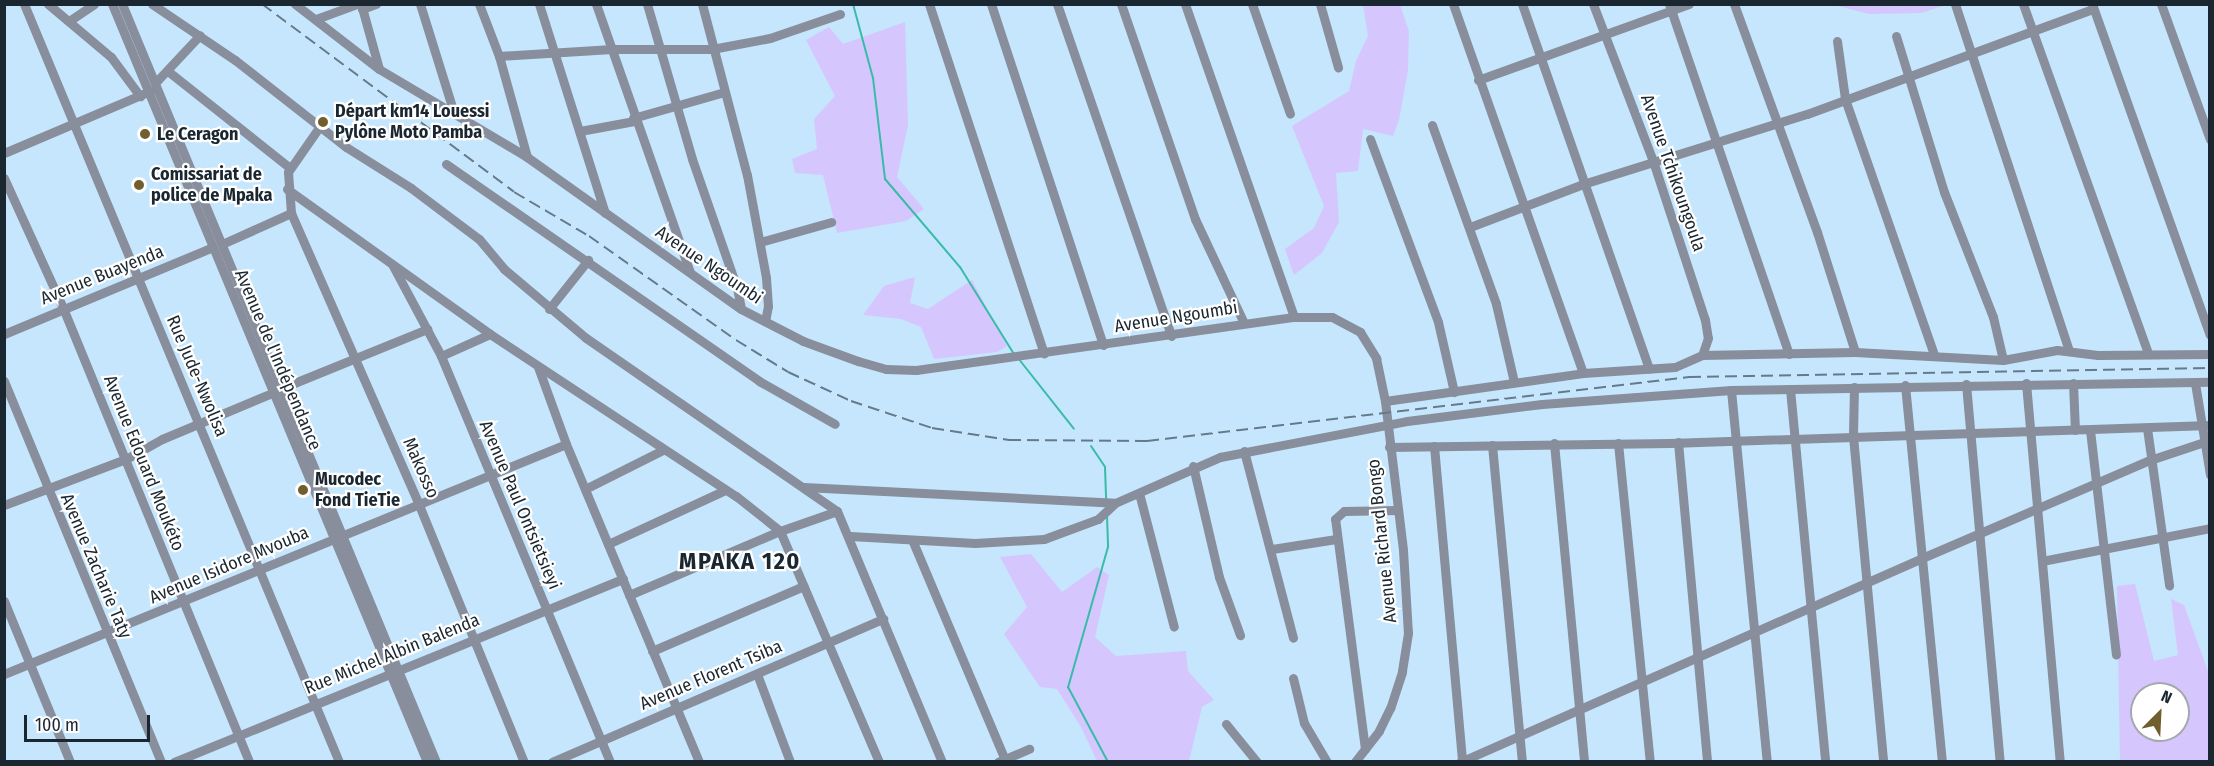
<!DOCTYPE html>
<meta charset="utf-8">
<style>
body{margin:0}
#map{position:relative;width:2214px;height:766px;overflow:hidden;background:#c5e6fd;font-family:"Fira Sans Condensed",sans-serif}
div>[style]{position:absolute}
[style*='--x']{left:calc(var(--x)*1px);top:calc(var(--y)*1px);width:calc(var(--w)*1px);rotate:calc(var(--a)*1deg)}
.green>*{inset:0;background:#d6c6fe}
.stream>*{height:2px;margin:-1px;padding:0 1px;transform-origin:1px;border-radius:1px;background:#38bca7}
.minor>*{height:9px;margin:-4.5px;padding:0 4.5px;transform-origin:4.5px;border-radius:4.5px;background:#888e9b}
.rail>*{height:2px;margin-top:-1px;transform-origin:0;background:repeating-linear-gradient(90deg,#657a89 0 12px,transparent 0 18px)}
.dots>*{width:16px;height:16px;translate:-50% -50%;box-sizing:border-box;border:3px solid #fff;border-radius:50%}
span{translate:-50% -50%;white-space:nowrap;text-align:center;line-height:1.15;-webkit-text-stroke:4.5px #fff;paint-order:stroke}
.poi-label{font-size:18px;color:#1b2730;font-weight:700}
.left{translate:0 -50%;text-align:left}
.street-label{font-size:18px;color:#1b2730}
.district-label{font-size:24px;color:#1b2730;font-weight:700;letter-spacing:1.5px}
.frame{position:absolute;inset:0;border:6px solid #1b2730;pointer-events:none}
.north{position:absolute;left:2130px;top:682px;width:60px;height:60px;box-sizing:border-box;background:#fff;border:2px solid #a4a9ac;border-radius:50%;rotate:24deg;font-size:16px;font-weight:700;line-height:24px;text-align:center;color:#1b2730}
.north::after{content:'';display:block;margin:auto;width:21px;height:27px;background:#705f2d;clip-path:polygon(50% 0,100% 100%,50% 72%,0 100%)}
.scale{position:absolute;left:24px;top:715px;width:126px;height:27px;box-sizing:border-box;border:3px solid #1b2730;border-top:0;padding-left:8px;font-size:18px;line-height:21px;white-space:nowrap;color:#1b2730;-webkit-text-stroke:4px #fff;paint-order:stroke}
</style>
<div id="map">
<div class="green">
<div style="clip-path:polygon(1363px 5px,1400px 5px,1409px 31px,1408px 70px,1399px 120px,1393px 136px,1363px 129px,1358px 171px,1336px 173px,1339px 222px,1322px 253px,1294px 275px,1285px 249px,1314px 228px,1324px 206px,1292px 126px,1349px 91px,1356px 61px,1368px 36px)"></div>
<div style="clip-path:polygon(1834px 5px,1945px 5px,1922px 13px,1869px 14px)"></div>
<div style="clip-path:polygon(905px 22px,908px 125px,897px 177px,924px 209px,906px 221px,837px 233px,823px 175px,795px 173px,792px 159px,817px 149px,814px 119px,835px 96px,806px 40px,829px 27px,843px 44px)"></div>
<div style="clip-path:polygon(915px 277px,910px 303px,928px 309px,972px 280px,1007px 346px,997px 352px,934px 359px,921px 327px,901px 319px,863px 315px,884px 286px)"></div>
<div style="clip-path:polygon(1031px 554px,1062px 592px,1097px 567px,1109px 575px,1095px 637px,1116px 656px,1186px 651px,1188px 671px,1214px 700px,1202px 707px,1189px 761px,1097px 761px,1081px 727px,1057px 689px,1040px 687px,1004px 634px,1027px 607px,1000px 557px)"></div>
<div style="clip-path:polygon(evenodd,2135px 584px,2154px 661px,2178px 655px,2171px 599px,2184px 605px,2209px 674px,2209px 761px,2120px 761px,2117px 586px,2135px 584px,2142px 694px,2178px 694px,2178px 730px,2142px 730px,2142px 694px)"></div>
</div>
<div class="stream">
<div style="--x:853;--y:4;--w:77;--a:74.9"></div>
<div style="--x:873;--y:78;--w:102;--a:83.2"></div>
<div style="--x:885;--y:179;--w:116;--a:49.6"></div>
<div style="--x:960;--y:267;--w:102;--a:58.2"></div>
<div style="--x:1018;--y:358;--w:90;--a:51.7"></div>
<div style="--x:1091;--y:446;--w:25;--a:56"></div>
<div style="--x:1105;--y:467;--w:32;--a:88"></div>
<div style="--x:1107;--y:516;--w:31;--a:88"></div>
<div style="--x:1108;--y:547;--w:146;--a:105.9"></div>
<div style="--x:1068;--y:687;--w:85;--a:61.9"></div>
</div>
<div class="minor">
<div style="--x:24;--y:4;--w:821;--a:67.43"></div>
<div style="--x:48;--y:4;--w:82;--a:40.1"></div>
<div style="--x:111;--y:57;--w:49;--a:53.4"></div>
<div style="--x:112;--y:4;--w:821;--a:67.43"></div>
<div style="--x:122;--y:4;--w:820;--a:67.5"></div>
<div style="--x:152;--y:4;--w:100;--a:34"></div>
<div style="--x:235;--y:60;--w:141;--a:38.1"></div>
<div style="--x:346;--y:147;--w:77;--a:32.2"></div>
<div style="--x:411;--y:188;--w:85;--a:36.9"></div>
<div style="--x:479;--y:239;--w:39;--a:50"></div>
<div style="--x:504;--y:269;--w:107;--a:40.1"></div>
<div style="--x:586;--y:338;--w:305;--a:34.6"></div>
<div style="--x:837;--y:511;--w:272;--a:67.3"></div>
<div style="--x:295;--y:4;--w:106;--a:37.7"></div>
<div style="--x:379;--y:69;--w:172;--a:30.7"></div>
<div style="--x:527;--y:157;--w:262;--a:35.4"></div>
<div style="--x:741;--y:309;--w:70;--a:27.3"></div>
<div style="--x:803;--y:341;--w:59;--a:20"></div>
<div style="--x:858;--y:361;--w:29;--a:16"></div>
<div style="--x:886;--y:369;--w:30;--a:2"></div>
<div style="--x:916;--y:370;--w:382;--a:-8"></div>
<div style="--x:1294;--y:317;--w:38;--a:0"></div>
<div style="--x:1332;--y:317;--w:32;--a:28"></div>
<div style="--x:1360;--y:332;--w:31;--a:58"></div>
<div style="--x:1376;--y:358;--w:44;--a:78.2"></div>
<div style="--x:1385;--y:401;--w:150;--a:83.1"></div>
<div style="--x:1403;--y:550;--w:83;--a:86.6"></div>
<div style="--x:1408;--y:633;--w:39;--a:99"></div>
<div style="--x:1402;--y:672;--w:38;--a:108"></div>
<div style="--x:1390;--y:708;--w:25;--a:116"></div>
<div style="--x:1379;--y:731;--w:39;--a:128"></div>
<div style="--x:361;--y:4;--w:67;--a:74.5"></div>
<div style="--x:420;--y:4;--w:114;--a:72.7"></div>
<div style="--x:479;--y:4;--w:56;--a:69"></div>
<div style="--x:499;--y:56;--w:105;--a:74.5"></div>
<div style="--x:539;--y:4;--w:219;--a:72.5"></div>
<div style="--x:596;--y:4;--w:284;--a:70.7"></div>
<div style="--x:647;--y:4;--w:161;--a:73.8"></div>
<div style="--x:692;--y:159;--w:137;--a:70.8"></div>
<div style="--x:737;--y:288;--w:21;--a:79"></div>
<div style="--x:702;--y:4;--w:177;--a:75.3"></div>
<div style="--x:747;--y:175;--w:105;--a:79.5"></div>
<div style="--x:766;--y:278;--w:28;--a:86"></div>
<div style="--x:768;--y:306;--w:15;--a:101"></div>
<div style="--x:929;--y:4;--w:368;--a:71.8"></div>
<div style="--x:991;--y:4;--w:359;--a:71.8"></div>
<div style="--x:1057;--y:4;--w:351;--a:71"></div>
<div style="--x:1121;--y:4;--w:227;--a:71"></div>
<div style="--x:1195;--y:219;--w:115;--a:64.8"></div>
<div style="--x:1185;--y:4;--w:331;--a:70.8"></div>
<div style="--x:1252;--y:4;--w:116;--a:70.9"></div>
<div style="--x:1320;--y:4;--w:66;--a:74.1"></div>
<div style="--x:1453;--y:4;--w:391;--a:70.6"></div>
<div style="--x:1522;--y:4;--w:386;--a:70.8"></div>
<div style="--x:1593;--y:4;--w:168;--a:69.1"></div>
<div style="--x:1653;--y:161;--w:167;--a:71.9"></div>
<div style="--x:1705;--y:320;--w:18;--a:81"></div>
<div style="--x:1708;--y:338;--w:18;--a:109"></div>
<div style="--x:1669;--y:4;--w:370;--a:71.1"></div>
<div style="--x:1734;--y:4;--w:243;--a:70"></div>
<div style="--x:1817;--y:232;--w:126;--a:72.4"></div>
<div style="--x:1955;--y:4;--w:364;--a:71.8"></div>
<div style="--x:2023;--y:4;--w:372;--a:70.3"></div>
<div style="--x:2092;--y:4;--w:351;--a:70.4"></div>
<div style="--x:2161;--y:4;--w:144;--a:70.1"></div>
<div style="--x:362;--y:9;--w:15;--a:-20"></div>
<div style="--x:316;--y:19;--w:44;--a:-20.1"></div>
<div style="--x:69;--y:21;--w:30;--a:-34"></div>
<div style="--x:1896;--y:36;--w:163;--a:72.9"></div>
<div style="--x:1944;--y:192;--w:134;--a:68.6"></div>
<div style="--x:1993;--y:317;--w:44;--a:76.9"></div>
<div style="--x:1837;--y:41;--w:59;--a:82.1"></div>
<div style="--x:1845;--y:99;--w:270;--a:70.8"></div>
<div style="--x:499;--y:56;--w:113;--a:-3.5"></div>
<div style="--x:612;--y:49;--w:100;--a:0"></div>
<div style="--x:712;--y:49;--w:59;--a:-10.7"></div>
<div style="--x:770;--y:38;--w:74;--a:-18.9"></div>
<div style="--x:169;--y:72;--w:154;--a:38.4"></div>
<div style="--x:1478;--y:80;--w:224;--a:-19.8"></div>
<div style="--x:156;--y:82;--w:64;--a:-46.9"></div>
<div style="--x:633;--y:118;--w:95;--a:-15.9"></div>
<div style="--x:1432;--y:125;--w:190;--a:70.3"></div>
<div style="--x:1496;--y:304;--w:80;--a:77"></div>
<div style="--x:320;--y:126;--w:56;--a:124.8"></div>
<div style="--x:288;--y:172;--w:41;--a:85.8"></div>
<div style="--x:291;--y:213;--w:319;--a:66.3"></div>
<div style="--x:419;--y:505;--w:278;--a:67.8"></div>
<div style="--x:580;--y:131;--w:55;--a:-10.5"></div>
<div style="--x:1370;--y:139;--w:195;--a:69.6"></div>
<div style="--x:1438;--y:322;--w:72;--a:77.1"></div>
<div style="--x:4;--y:153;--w:159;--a:-23"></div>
<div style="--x:446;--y:164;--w:381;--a:34.7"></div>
<div style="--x:759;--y:381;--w:87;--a:29.5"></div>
<div style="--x:4;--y:178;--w:143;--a:65.6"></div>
<div style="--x:63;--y:308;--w:491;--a:67.7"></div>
<div style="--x:287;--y:189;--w:249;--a:35.5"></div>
<div style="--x:490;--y:334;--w:295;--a:33.4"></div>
<div style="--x:736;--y:496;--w:56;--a:38.5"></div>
<div style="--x:780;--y:531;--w:251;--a:66.8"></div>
<div style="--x:1470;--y:227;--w:121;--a:-20.8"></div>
<div style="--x:1583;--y:184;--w:235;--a:-17.4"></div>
<div style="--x:1807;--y:114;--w:305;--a:-20.2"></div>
<div style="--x:760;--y:242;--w:74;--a:-15.7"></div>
<div style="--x:222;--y:244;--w:76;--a:-24.2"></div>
<div style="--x:393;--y:266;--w:102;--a:61.9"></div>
<div style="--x:441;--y:356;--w:440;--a:67.4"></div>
<div style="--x:549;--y:309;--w:63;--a:-51.5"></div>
<div style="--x:4;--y:334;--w:226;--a:-22.6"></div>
<div style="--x:441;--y:356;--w:54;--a:-24.2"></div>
<div style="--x:538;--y:367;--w:82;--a:70"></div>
<div style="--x:566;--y:444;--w:345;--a:67.3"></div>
<div style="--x:4;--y:381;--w:412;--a:67.6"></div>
<div style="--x:2026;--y:383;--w:381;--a:84.9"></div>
<div style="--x:2073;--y:383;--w:47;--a:87.6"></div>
<div style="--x:2195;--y:383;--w:93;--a:80.7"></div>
<div style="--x:1966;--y:384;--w:380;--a:84.9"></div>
<div style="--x:1905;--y:385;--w:379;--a:84.4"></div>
<div style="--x:1854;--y:387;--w:49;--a:91.2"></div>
<div style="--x:1853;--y:436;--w:327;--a:84.7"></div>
<div style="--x:282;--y:388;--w:157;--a:-22.1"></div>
<div style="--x:1790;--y:389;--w:375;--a:84.6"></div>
<div style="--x:1731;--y:390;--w:374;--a:84.5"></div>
<div style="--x:1385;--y:401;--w:200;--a:-8"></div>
<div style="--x:1583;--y:373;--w:92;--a:-3.7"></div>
<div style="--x:1675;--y:367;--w:30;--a:-24"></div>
<div style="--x:1702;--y:355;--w:153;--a:-1.1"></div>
<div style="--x:1855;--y:352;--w:148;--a:3.1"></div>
<div style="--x:2003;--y:360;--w:55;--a:-10.5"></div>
<div style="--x:2057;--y:350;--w:41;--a:7"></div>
<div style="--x:2098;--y:355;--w:112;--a:-0.5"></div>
<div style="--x:2147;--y:428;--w:159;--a:82"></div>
<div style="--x:2090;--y:430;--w:226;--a:83.4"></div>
<div style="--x:1678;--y:442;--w:321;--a:84.8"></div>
<div style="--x:1554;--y:443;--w:320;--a:84.6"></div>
<div style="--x:1618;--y:443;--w:321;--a:84.3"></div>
<div style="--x:1492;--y:445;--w:318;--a:84.6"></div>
<div style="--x:1434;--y:446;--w:317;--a:84.9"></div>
<div style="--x:1389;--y:447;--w:281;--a:-0.8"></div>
<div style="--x:1670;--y:443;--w:540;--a:-1.91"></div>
<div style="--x:1244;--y:451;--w:193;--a:75.3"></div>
<div style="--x:1193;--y:466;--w:114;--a:76.8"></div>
<div style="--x:1219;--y:577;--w:62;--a:70.1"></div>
<div style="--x:804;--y:487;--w:311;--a:2.9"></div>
<div style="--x:1115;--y:503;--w:115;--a:-23.7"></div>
<div style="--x:1220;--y:457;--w:190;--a:-10.9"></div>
<div style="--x:1407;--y:421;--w:136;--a:-7.2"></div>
<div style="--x:1542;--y:404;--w:190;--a:-4.2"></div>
<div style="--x:1731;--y:390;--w:479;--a:-1"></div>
<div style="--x:585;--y:489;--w:87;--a:-26.6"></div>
<div style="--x:1139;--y:493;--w:138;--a:75.4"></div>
<div style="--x:4;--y:505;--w:130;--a:-20.7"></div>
<div style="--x:126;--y:459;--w:41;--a:-29.1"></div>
<div style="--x:162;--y:439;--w:119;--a:-22.7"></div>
<div style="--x:850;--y:536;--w:125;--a:3.2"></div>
<div style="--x:975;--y:543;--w:69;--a:-3.3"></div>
<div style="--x:1044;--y:539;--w:58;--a:-20.3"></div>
<div style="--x:1098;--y:519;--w:23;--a:-43"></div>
<div style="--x:913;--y:542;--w:239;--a:67.1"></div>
<div style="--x:608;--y:544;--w:127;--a:-24.7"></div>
<div style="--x:1272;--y:549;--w:65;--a:-8.9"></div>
<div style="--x:2042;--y:561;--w:171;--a:-11.1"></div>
<div style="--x:629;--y:595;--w:164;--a:-23"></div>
<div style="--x:780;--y:531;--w:60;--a:-19.3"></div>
<div style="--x:4;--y:601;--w:174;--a:67.7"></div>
<div style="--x:652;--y:651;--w:165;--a:-23.2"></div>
<div style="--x:4;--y:674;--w:607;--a:-22.26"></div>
<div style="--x:757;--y:674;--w:94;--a:69.4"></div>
<div style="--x:1293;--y:678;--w:46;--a:76.3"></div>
<div style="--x:1304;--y:723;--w:45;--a:59.5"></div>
<div style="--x:1226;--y:724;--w:49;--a:50.8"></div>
<div style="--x:1365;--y:749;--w:232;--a:-97.4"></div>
<div style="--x:1335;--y:519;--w:12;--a:-42"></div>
<div style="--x:1344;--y:511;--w:54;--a:-1.1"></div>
<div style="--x:174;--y:762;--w:485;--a:-22.2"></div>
<div style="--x:552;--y:762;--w:361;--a:-23.4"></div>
<div style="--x:998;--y:762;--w:34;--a:-23"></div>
<div style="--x:1460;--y:762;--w:505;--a:-23.82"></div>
<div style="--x:1922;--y:558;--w:248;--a:-23.3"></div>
<div style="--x:2150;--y:460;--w:57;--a:-18.4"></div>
</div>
<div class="rail">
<div style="--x:262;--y:4;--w:314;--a:36.7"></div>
<div style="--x:514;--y:192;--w:87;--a:30.4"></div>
<div style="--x:589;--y:236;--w:180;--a:35.3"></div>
<div style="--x:736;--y:340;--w:61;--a:31.6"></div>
<div style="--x:788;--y:372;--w:69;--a:24.7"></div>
<div style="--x:851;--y:401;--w:85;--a:18.4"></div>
<div style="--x:932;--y:428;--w:78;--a:8.9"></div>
<div style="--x:1009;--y:440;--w:138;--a:0.4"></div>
<div style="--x:1147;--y:441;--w:546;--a:-6.73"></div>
<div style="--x:1689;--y:377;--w:521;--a:-0.99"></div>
</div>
<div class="dots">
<div style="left:323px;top:122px;background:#705f2d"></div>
<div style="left:145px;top:134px;background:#705f2d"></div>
<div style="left:139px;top:185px;background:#705f2d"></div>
<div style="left:303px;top:490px;background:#705f2d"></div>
</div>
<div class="poi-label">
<span class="left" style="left:335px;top:122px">Départ km14 Louessi<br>Pylône Moto Pamba</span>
<span class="left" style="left:157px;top:134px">Le Ceragon</span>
<span class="left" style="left:151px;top:185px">Comissariat de<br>police de Mpaka</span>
<span class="left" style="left:315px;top:490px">Mucodec<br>Fond TieTie</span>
</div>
<div class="street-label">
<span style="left:1673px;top:173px;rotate:71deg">Avenue Tchikoungoula</span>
<span style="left:709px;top:265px;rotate:34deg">Avenue Ngoumbi</span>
<span style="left:102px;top:275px;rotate:-22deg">Avenue Buayenda</span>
<span style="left:1176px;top:317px;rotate:-9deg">Avenue Ngoumbi</span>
<span style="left:278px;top:360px;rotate:67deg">Avenue de l'Indépendance</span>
<span style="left:197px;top:376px;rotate:67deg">Rue Jude-Nwolisa</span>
<span style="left:144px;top:463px;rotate:68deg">Avenue Edouard Moukéto</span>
<span style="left:421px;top:468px;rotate:66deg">Makosso</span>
<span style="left:520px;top:505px;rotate:67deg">Avenue Paul Ontsietsieyi</span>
<span style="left:1382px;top:541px;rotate:-96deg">Avenue Richard Bongo</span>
<span style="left:229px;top:565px;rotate:-23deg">Avenue Isidore Mvouba</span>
<span style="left:96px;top:566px;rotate:67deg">Avenue Zacharie Taty</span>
<span style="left:392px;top:654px;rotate:-22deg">Rue Michel Albin Balenda</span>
<span style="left:711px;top:675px;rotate:-23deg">Avenue Florent Tsiba</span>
</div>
<div class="district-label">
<span style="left:740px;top:562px">MPAKA 120</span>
</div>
<div class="frame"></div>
<div class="north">N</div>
<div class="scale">100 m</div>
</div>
